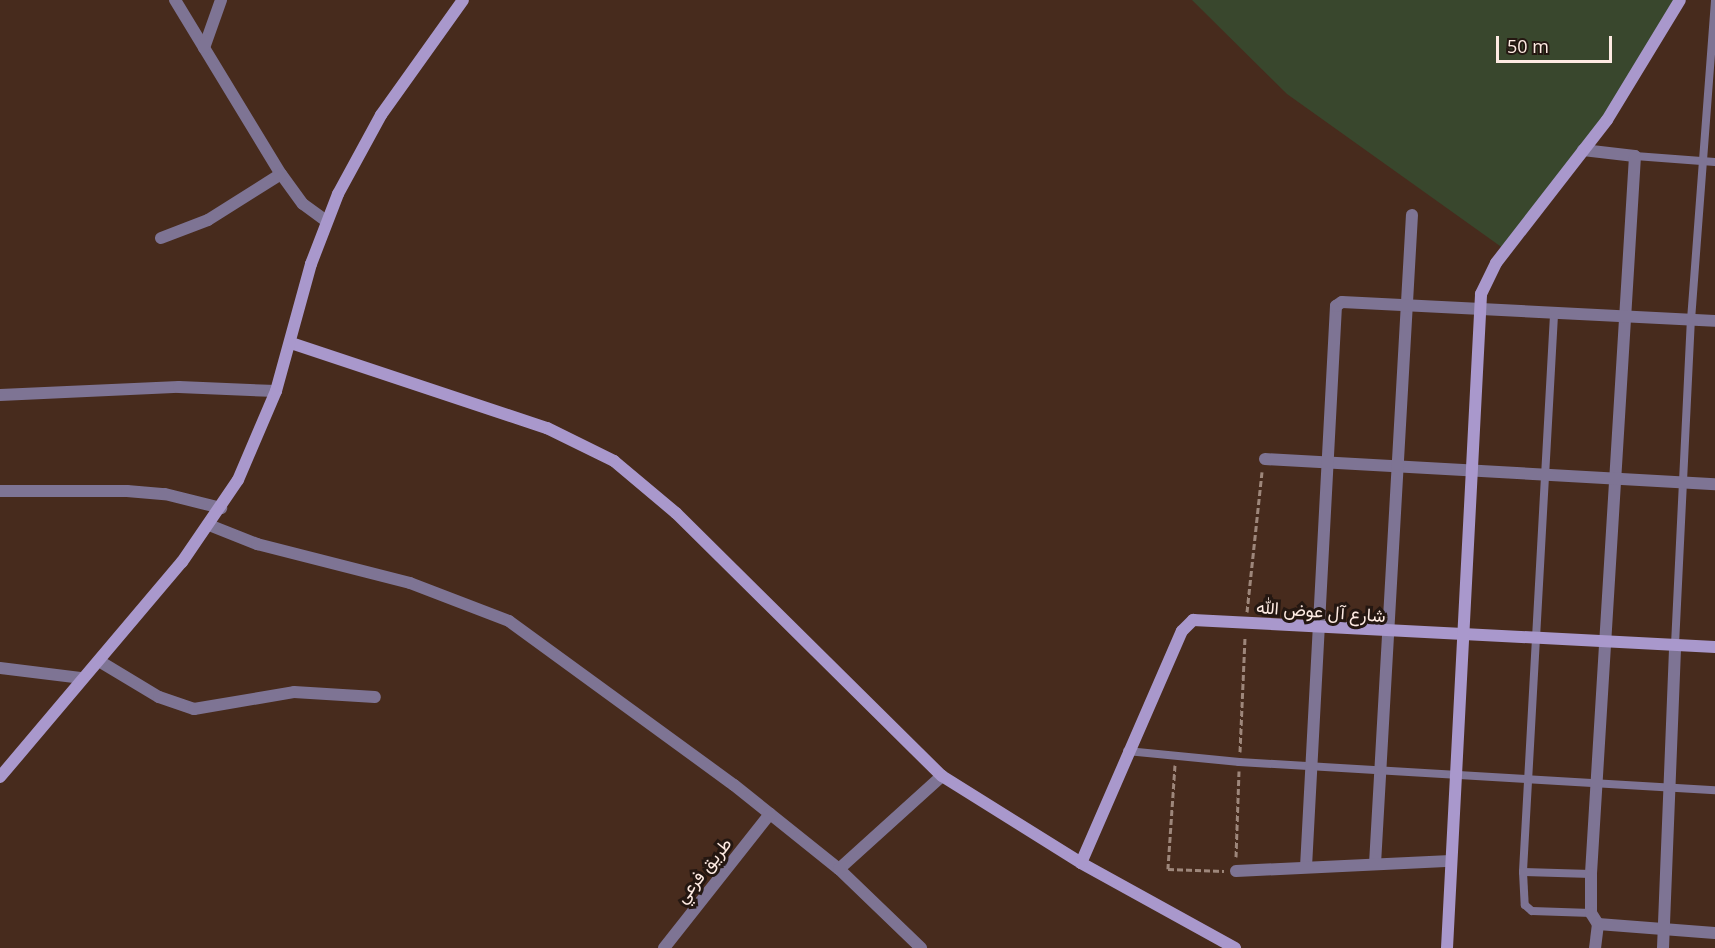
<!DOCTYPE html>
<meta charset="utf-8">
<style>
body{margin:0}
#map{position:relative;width:1715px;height:948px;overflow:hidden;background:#472b1d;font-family:"Open Sans",Vazirmatn,sans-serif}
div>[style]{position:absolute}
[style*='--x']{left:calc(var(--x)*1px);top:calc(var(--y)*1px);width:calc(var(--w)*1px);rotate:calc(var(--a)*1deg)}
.green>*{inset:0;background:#39472d}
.path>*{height:3px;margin-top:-1.5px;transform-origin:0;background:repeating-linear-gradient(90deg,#9e877b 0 6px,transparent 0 9px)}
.lane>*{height:8px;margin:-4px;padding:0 4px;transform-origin:4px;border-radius:4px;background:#7e7494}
.street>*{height:12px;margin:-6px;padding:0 6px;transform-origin:6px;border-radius:6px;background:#7e7494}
.secondary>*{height:12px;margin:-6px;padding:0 6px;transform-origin:6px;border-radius:6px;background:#a998cc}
span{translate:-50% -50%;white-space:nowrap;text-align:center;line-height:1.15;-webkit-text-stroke:6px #241711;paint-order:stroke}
.street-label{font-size:18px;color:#feebe3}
.scale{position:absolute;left:1496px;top:36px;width:116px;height:27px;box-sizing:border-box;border:3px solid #feebe3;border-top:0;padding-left:8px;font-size:18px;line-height:21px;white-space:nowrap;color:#feebe3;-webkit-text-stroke:4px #241711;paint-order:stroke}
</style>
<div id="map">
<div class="green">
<div style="clip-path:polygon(1192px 0,1679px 0,1601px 125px,1507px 251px,1287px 94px)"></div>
</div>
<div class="path">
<div style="--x:1247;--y:612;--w:141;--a:-83.9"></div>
<div style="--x:1240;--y:752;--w:116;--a:-87.5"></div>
<div style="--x:1175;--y:765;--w:104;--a:93.9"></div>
<div style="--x:1168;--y:869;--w:56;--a:2"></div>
<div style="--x:1236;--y:857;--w:86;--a:-88"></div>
</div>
<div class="lane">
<div style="--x:1635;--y:156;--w:80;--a:4.3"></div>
<div style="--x:1554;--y:315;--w:558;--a:93.19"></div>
<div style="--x:1523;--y:872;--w:33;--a:87"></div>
<div style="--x:1525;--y:905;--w:9;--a:41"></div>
<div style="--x:1532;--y:911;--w:59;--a:1.9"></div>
<div style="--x:1675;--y:645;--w:325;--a:-87.2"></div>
<div style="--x:1691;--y:320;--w:321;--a:-85.7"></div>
<div style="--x:1127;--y:751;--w:113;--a:5.6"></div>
<div style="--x:1239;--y:762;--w:477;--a:3.4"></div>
<div style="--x:1523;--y:872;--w:68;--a:1.7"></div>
</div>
<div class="street">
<div style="--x:175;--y:0;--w:204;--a:58.7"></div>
<div style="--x:281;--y:174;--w:37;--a:54"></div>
<div style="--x:303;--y:204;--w:29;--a:36"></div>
<div style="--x:204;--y:48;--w:51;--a:-70.5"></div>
<div style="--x:1583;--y:150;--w:52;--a:6.6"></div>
<div style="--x:1635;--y:156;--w:719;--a:93.51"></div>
<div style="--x:1591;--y:874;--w:39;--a:90"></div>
<div style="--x:1591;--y:913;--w:13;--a:58"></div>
<div style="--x:1598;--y:924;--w:24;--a:97"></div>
<div style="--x:161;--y:238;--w:50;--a:-21"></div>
<div style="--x:208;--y:220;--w:86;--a:-32.2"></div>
<div style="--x:0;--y:395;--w:179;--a:-2.6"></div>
<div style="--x:179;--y:387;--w:97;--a:2.4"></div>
<div style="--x:1265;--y:459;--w:451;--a:3.2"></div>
<div style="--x:0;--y:491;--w:127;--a:0"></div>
<div style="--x:127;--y:491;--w:38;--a:5"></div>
<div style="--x:165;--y:494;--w:58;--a:14"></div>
<div style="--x:209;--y:525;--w:52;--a:21.6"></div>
<div style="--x:257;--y:544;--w:158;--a:14.3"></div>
<div style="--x:410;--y:583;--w:106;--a:21"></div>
<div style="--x:509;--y:621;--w:278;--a:36.1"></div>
<div style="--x:734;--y:785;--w:134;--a:38.7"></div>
<div style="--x:839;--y:869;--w:114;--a:43.9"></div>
<div style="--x:99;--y:661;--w:70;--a:31"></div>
<div style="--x:159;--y:697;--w:37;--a:19"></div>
<div style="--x:194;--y:709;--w:101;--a:-9.6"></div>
<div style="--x:294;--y:692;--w:81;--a:3.5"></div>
<div style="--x:0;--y:668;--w:83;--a:7"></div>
<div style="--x:1375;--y:864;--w:650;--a:-86.74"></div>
<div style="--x:1306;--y:867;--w:562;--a:-86.94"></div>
<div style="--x:1336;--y:306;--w:7;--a:-34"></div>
<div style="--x:1342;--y:302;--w:373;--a:2.9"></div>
<div style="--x:839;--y:869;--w:139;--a:-42.1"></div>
<div style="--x:1236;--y:871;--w:215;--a:-2.7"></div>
<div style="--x:1598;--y:924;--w:117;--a:4.4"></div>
<div style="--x:664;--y:948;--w:171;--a:-51.7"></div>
<div style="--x:1663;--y:948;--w:303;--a:-87.7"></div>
</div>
<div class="secondary">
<div style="--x:291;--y:343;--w:270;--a:18.4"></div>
<div style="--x:547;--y:428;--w:75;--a:26.2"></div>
<div style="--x:614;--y:461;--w:81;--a:40"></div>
<div style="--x:676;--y:513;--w:374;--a:44.7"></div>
<div style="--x:942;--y:776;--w:164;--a:32"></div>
<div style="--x:1081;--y:863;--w:176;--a:28.9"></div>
<div style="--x:0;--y:777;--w:282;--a:-49.8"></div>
<div style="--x:182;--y:562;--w:99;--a:-55.7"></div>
<div style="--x:238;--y:480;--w:97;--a:-66.9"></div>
<div style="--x:276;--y:391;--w:132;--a:-74.6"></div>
<div style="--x:311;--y:264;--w:75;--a:-68.9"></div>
<div style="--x:338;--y:194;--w:90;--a:-61.4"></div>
<div style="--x:381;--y:115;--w:141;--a:-54.5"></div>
<div style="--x:1081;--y:863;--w:253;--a:-66.5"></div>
<div style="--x:1182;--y:631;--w:16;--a:-45"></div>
<div style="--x:1193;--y:620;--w:523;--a:2.96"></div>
<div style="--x:1447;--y:948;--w:655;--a:-87.02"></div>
<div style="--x:1481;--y:294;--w:34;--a:-64"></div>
<div style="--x:1496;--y:263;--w:181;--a:-52.2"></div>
<div style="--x:1607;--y:120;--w:140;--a:-58.7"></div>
</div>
<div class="street-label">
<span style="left:1321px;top:611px;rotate:4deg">شارع آل عوض الله</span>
<span style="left:703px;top:870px;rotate:-51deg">طريق فرعي</span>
</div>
<div class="scale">50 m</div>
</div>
